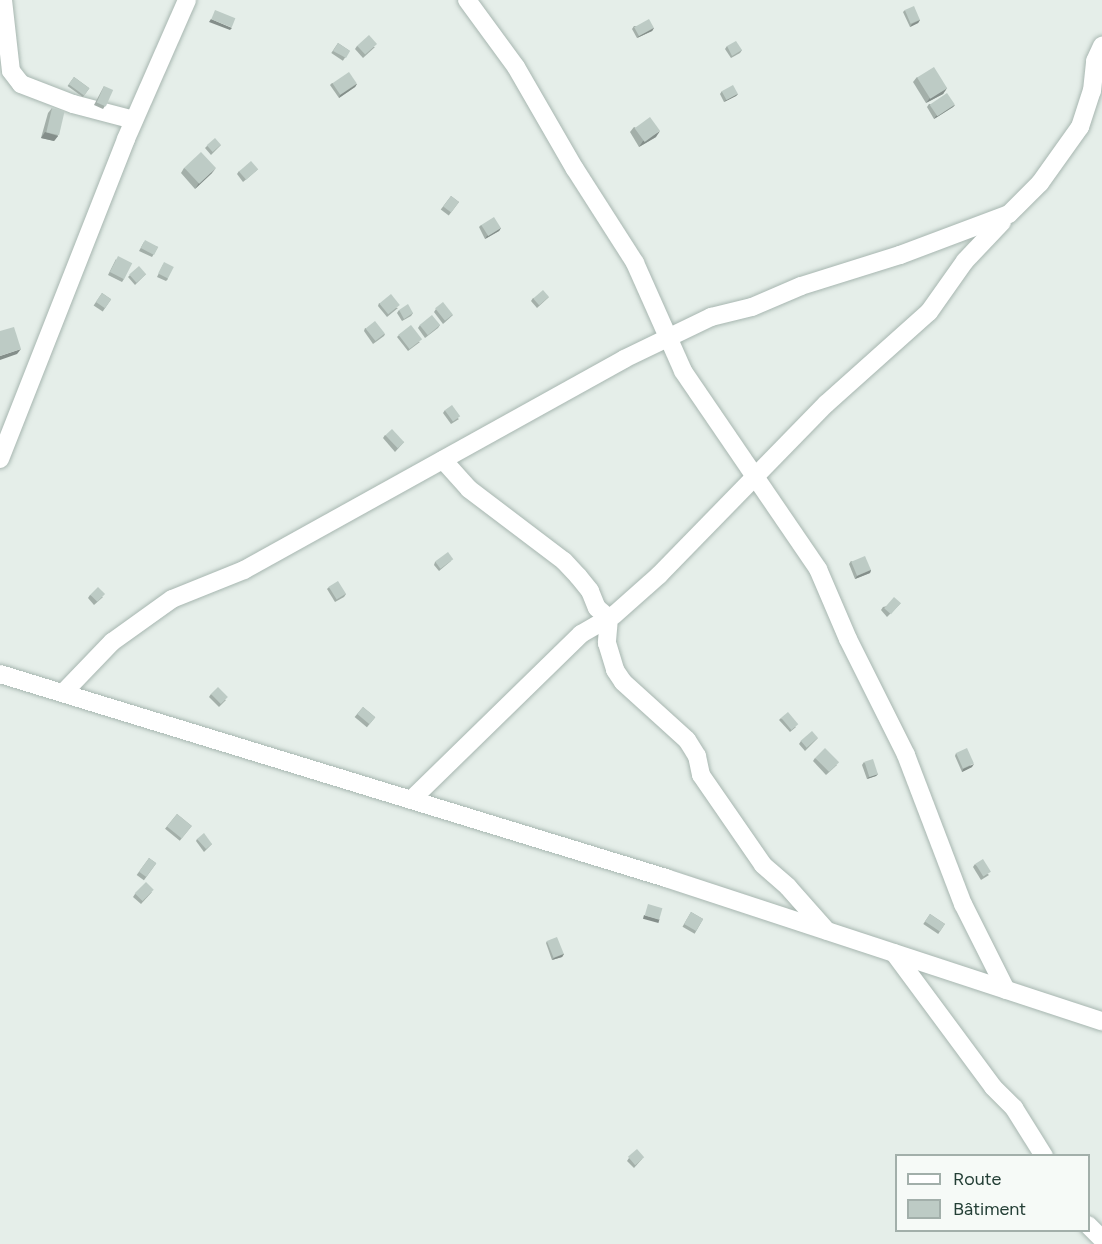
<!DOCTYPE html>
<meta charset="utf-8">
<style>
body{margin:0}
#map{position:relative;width:1102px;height:1244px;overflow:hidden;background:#e5eee9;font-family:Figtree,sans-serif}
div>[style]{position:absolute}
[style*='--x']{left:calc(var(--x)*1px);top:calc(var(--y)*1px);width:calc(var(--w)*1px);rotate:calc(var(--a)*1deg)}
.roads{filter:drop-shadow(0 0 2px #a7b6b0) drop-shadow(0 0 2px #a7b6b0)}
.minor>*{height:18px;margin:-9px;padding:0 9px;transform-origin:9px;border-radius:9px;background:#fff}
.tertiary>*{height:18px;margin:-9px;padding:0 9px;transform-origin:9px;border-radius:9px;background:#fff}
.wall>*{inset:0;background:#a3afa9;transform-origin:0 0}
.shaded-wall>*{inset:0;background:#848e8a;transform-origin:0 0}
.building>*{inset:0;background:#bdcbc5;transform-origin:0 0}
span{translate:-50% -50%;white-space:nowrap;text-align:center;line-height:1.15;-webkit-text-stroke:6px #f6faf7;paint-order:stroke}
.legend{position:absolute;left:895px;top:1154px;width:195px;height:78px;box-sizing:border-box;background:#f6faf7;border:2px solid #a2afaa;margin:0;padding:8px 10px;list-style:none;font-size:18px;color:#243f36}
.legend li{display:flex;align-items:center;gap:12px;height:30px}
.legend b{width:30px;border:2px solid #a2afaa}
</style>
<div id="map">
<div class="roads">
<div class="minor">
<div style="--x:3;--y:0;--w:71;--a:83.6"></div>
<div style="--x:11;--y:71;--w:16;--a:52"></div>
<div style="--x:21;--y:84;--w:56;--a:21"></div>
<div style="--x:73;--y:104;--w:63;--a:14.7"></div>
<div style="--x:467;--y:0;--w:83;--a:53.8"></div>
<div style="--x:516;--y:67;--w:118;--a:60"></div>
<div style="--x:575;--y:169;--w:112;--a:57.4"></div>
<div style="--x:635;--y:263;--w:118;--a:66"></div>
<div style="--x:683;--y:371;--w:240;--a:55.7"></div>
<div style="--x:818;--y:569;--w:76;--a:66.8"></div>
<div style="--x:848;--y:639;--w:130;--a:63.4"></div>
<div style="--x:906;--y:755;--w:160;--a:69.1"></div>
<div style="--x:963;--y:904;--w:96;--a:63.4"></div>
<div style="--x:0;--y:459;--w:344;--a:-68.5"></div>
<div style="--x:126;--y:139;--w:152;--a:-66.3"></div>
<div style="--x:443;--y:460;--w:39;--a:48"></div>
<div style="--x:469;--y:489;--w:119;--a:37.2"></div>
<div style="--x:564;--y:561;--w:21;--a:47"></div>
<div style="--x:578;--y:576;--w:19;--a:51"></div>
<div style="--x:590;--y:591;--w:18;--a:68"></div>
<div style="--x:597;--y:608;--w:16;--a:40"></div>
<div style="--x:609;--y:618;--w:25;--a:95"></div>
<div style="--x:607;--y:643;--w:28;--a:73"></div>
<div style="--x:615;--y:670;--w:14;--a:56"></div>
<div style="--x:623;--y:682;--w:86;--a:42.2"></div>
<div style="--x:687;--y:740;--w:19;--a:58"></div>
<div style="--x:697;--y:756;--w:19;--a:78"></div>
<div style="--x:701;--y:775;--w:109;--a:55.4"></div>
<div style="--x:763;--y:865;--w:33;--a:41"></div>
<div style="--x:788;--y:887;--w:59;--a:48.4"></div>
<div style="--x:63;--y:693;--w:71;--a:-46.1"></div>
<div style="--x:112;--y:642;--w:74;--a:-35.6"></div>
<div style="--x:172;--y:599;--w:78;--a:-21.9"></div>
<div style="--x:244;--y:570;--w:435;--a:-29"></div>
<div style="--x:624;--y:359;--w:97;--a:-25.8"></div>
<div style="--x:711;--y:317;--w:42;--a:-13.7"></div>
<div style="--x:752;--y:307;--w:53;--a:-23.2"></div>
<div style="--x:801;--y:286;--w:104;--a:-17.4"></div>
<div style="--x:900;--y:255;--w:116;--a:-20.6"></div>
<div style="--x:1009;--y:214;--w:44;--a:-45"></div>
<div style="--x:1040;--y:183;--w:69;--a:-54.5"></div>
<div style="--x:1080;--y:127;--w:38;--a:-72"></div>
<div style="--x:1092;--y:91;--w:30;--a:-84"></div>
<div style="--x:1095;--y:61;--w:17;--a:-65"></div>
<div style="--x:411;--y:800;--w:238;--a:-44.3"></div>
<div style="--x:581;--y:634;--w:38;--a:-30"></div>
<div style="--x:614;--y:615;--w:60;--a:-41.6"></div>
<div style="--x:659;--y:575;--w:239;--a:-45.7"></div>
<div style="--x:826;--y:404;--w:138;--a:-41.8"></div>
<div style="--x:929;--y:312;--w:62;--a:-54.8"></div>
<div style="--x:965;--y:261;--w:54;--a:-46.5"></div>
<div style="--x:894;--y:953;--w:167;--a:53.5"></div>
<div style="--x:993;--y:1087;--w:30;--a:45"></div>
<div style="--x:1014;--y:1108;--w:57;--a:58"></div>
<div style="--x:1088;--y:1225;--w:20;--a:45"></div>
</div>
<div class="tertiary">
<div style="--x:0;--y:674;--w:697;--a:17.03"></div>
<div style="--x:666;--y:878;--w:459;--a:18.2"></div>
</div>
</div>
<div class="wall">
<div style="clip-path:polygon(905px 10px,920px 20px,918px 23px,910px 27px,903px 12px)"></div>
<div style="clip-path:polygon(634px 26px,654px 28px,652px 31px,637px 38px,632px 29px)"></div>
<div style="left:338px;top:43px;width:14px;height:12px;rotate:34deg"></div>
<div style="clip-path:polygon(357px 46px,375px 47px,363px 58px,355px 49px)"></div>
<div style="clip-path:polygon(727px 46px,742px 50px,740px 53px,731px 58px,725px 49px)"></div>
<div style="left:74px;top:77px;width:19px;height:11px;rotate:36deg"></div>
<div style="clip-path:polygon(917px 77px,947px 88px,943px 94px,926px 103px,913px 82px)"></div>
<div style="clip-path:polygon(332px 83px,357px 84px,355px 87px,339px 98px,330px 85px)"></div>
<div style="clip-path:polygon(104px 86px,105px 106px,103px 109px,94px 105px)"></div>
<div style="clip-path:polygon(722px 91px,738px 94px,736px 96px,724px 102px,720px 94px)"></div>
<div style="clip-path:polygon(929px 104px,955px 105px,953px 107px,934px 119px,927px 107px)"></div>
<div style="clip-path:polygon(52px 108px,58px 136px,54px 141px,41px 138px,48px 113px)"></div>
<div style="clip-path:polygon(634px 127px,656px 137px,639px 147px,630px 132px)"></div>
<div style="clip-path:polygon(221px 145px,211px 155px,205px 148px,207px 146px)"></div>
<div style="clip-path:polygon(184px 168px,212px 173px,195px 189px,181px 173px)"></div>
<div style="clip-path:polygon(258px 169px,256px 171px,243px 182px,237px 174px,239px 171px)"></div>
<div style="left:451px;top:196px;width:10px;height:17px;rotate:37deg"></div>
<div style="clip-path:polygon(481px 225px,501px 228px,499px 231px,485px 239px,479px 227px)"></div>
<div style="clip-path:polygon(144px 242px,158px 247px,152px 257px,139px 251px)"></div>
<div style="clip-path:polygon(116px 259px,124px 279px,122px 282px,108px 275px)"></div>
<div style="clip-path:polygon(163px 265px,168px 279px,166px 281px,157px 277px)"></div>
<div style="clip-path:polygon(146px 274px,135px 285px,128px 277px,130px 275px)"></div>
<div style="left:102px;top:293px;width:11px;height:15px;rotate:34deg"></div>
<div style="clip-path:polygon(549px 297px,537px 308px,531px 301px,533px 298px)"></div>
<div style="clip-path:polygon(379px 303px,398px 308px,387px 317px,378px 306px)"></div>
<div style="clip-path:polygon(436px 309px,453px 315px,443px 324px,434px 312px)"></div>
<div style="clip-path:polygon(399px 310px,413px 313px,411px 316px,402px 321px,397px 313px)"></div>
<div style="clip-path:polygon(420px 325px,440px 325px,438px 328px,425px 338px,418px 328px)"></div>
<div style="clip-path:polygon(365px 328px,385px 334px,384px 336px,373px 344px,364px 331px)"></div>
<div style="clip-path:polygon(399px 335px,420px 342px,408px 351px,397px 337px)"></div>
<div style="clip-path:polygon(445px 410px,459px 419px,451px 424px,443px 413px)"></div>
<div style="clip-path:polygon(385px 435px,404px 442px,395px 452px,383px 438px)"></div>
<div style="clip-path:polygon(451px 561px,439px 571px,434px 565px,435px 562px)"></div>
<div style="clip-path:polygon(851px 561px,871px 570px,870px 573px,855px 579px,849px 564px)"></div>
<div style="clip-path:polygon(329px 587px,346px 594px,344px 597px,335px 602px,327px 589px)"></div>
<div style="clip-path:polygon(90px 595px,103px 597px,94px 605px,88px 598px)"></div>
<div style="clip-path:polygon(901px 603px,887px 617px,881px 610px,883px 607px)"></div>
<div style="clip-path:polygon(211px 694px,226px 700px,219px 707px,209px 697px)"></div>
<div style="left:363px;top:707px;width:16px;height:13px;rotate:40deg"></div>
<div style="clip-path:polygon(781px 718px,796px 727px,790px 732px,779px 720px)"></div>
<div style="clip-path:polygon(818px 738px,805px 751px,799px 744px,801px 741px)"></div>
<div style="clip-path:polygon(956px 753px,972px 767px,962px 772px,955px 756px)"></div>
<div style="clip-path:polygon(815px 758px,837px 765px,826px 775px,813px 761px)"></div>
<div style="clip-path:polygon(864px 762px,878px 774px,876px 776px,867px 779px,862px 765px)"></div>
<div style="left:177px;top:814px;width:19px;height:19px;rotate:39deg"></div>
<div style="clip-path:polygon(197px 839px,212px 844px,204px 852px,196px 841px)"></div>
<div style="left:149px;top:858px;width:9px;height:21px;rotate:36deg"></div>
<div style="clip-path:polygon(975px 864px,989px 875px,981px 880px,973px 867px)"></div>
<div style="clip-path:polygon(152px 892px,141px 904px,133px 897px,135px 894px)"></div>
<div style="left:691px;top:912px;width:14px;height:17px;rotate:30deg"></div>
<div style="left:930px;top:914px;width:18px;height:12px;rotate:34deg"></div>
<div style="clip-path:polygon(547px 941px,564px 954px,562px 957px,552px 960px,546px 943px)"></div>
<div style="clip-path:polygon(629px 1158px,642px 1159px,634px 1168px,627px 1161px)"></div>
</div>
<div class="shaded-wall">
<div style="clip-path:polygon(211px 19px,232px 28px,230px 30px,209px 22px)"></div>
<div style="clip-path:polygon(920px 20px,918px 23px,910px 27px,912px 24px)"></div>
<div style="clip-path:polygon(654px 28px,652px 31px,637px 38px,639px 36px)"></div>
<div style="clip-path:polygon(357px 84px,355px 87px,339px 98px,340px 95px)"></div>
<div style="clip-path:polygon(947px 88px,943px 94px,926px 103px,930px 98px)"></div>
<div style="clip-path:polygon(738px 94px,736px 96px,724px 102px,726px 100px)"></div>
<div style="clip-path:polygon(955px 105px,953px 107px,934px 119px,936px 116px)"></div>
<div style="clip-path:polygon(660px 131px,656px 137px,639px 147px,643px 141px)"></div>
<div style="clip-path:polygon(45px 132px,58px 136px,54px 141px,41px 138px)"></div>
<div style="clip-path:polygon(216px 168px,212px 173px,195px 189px,199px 183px)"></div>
<div style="clip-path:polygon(501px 228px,499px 231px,485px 239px,487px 236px)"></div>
<div style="clip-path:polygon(21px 349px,17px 354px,0 360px,0 356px)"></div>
<div style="clip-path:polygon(871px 570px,870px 573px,855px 579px,857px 576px)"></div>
<div style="clip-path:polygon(974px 764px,972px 767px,962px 772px,963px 769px)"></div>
<div style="clip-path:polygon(878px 774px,876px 776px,867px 779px,869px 777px)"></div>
<div style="left:644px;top:915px;width:16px;height:4px;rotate:15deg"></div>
<div style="clip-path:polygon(564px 954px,562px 957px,552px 960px,554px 958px)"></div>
</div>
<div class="building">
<div style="left:914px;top:6px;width:15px;height:10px;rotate:67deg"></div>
<div style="left:215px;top:10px;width:22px;height:10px;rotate:22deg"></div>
<div style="left:649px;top:19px;width:10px;height:17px;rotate:61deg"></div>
<div style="left:369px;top:35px;width:12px;height:16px;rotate:48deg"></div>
<div style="clip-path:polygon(736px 41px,742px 50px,732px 56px,727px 46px)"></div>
<div style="clip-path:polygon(338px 43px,350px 51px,346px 58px,333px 51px)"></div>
<div style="left:934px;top:67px;width:25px;height:20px;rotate:58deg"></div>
<div style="left:349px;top:72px;width:14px;height:20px;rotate:56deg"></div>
<div style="left:74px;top:77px;width:19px;height:9px;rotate:36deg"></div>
<div style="left:733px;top:85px;width:10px;height:13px;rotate:61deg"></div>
<div style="left:104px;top:86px;width:10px;height:18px;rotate:24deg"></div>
<div style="left:947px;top:93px;width:14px;height:21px;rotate:56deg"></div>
<div style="left:52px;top:108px;width:13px;height:25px;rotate:13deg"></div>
<div style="left:650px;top:117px;width:17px;height:19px;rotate:54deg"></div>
<div style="left:215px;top:138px;width:9px;height:11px;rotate:49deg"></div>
<div style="left:201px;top:152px;width:22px;height:23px;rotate:47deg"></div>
<div style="left:251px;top:161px;width:11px;height:16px;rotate:49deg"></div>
<div style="left:451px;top:196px;width:10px;height:13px;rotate:37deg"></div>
<div style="left:494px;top:217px;width:13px;height:15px;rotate:58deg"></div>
<div style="left:145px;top:240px;width:15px;height:9px;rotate:28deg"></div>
<div style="left:118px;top:256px;width:16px;height:18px;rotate:27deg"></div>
<div style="left:164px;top:262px;width:11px;height:13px;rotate:27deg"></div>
<div style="left:139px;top:266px;width:11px;height:13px;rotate:49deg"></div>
<div style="left:543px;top:290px;width:9px;height:13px;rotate:49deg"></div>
<div style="left:102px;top:293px;width:11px;height:11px;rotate:34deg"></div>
<div style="left:391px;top:294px;width:14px;height:15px;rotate:51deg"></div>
<div style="left:443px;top:302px;width:16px;height:10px;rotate:52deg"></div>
<div style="clip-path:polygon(408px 304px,413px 313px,404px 319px,399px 310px)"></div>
<div style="left:432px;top:315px;width:13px;height:16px;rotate:51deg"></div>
<div style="left:375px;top:321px;width:16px;height:12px;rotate:52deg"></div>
<div style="left:411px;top:325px;width:18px;height:16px;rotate:52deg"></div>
<div style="clip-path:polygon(14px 327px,21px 349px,0 356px,0 331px)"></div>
<div style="left:452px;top:405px;width:14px;height:9px;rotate:54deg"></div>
<div style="left:392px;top:429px;width:18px;height:9px;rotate:47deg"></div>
<div style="left:448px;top:552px;width:9px;height:16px;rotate:54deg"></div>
<div style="left:865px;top:556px;width:15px;height:15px;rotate:67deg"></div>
<div style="left:338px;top:581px;width:15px;height:11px;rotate:58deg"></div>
<div style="left:98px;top:587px;width:10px;height:11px;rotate:45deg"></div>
<div style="left:894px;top:597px;width:9px;height:15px;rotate:41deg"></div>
<div style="left:218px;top:687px;width:14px;height:10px;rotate:45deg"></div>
<div style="left:363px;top:707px;width:16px;height:9px;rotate:40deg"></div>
<div style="left:788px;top:712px;width:16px;height:9px;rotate:50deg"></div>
<div style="left:812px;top:731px;width:9px;height:15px;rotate:49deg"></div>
<div style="left:825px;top:748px;width:20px;height:14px;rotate:45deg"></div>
<div style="left:967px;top:748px;width:17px;height:12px;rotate:66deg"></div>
<div style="left:873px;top:759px;width:16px;height:9px;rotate:72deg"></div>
<div style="left:177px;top:814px;width:19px;height:16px;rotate:39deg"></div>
<div style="clip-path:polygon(204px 833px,212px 844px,206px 849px,197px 839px)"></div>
<div style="left:149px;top:858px;width:9px;height:17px;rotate:36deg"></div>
<div style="left:983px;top:859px;width:15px;height:9px;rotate:58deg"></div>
<div style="left:146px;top:882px;width:11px;height:16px;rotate:45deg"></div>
<div style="left:648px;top:904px;width:15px;height:12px;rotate:16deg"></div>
<div style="left:691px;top:912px;width:14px;height:14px;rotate:30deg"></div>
<div style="left:930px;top:914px;width:18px;height:9px;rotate:34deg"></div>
<div style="left:557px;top:937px;width:18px;height:11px;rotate:68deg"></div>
<div style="left:637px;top:1149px;width:11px;height:12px;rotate:49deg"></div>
</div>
<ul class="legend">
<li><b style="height:8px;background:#fff"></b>Route</li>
<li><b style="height:16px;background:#bdcbc5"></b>Bâtiment</li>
</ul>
</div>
